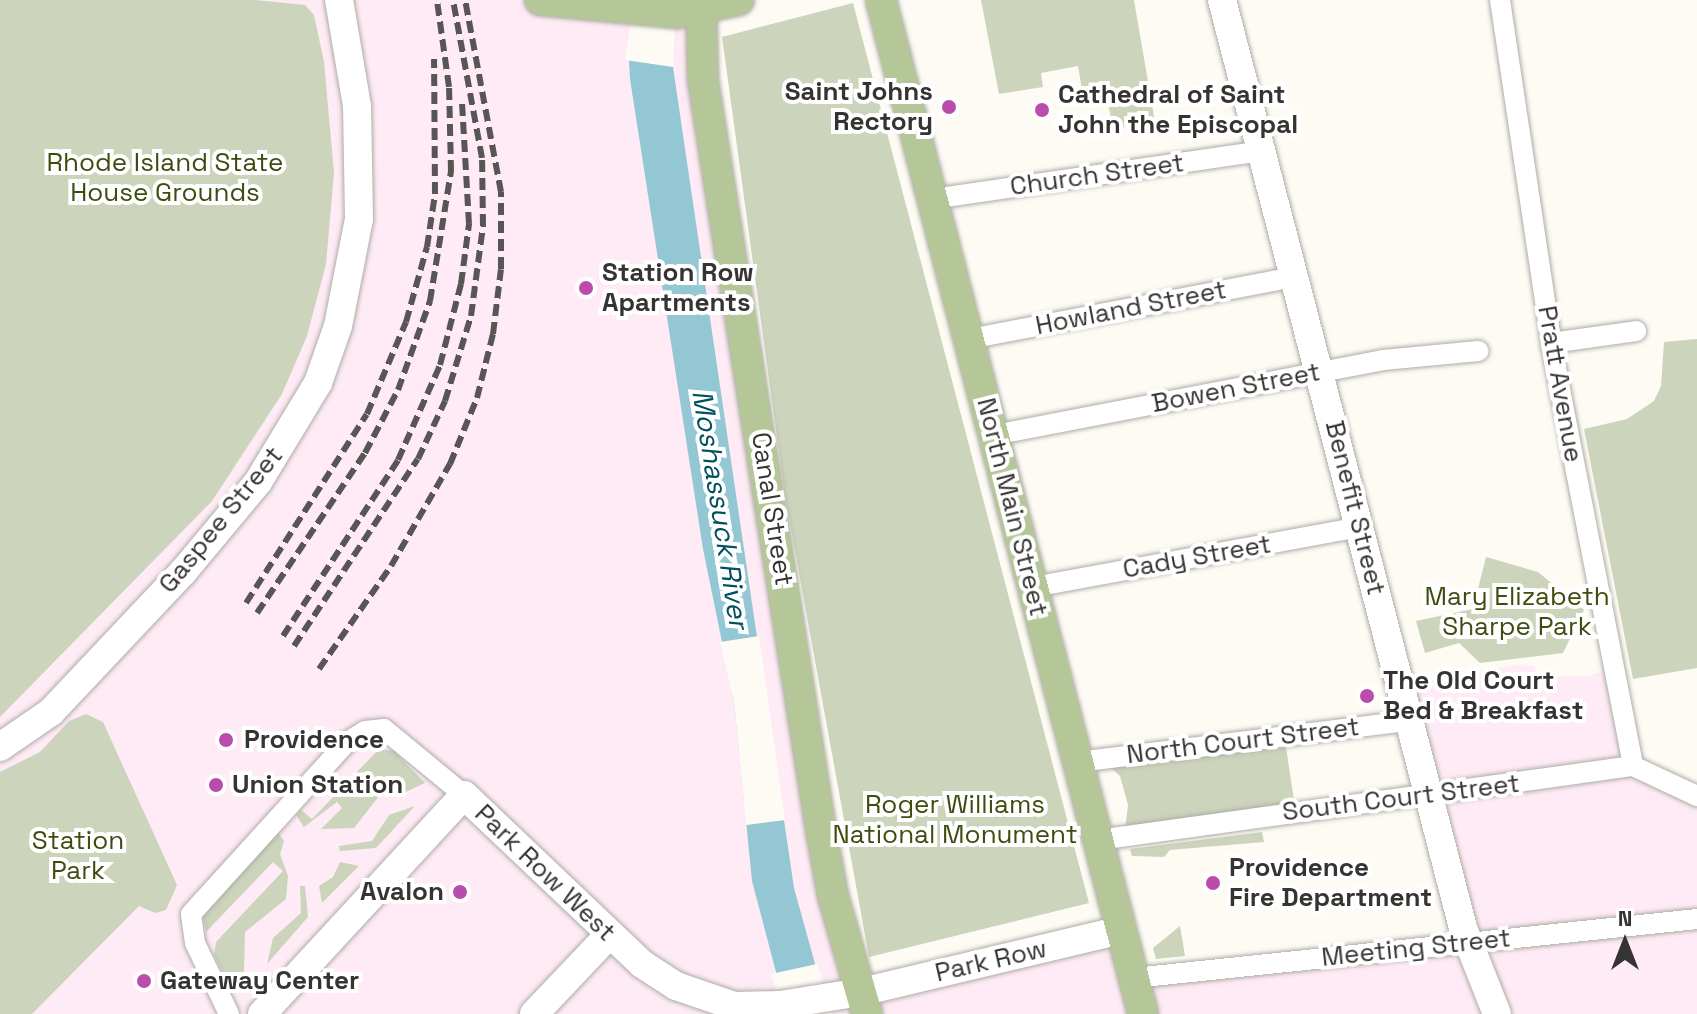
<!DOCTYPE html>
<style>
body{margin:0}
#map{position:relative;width:1697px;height:1014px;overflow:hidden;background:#fefbf5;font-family:"Space Grotesk",sans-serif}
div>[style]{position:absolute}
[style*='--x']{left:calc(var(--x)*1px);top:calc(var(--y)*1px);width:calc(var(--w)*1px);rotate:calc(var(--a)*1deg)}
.commercial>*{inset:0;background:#ffebf5}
.green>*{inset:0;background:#ccd4bc}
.water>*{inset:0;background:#94c7d4}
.pier>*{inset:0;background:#fefbf5}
.roads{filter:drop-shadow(0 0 2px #aeaca6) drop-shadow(0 0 2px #aeaca6)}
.street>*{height:20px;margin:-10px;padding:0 10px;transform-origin:10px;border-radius:10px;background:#fff}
.secondary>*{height:28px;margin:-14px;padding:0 14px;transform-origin:14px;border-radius:14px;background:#fff}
.primary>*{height:30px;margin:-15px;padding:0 15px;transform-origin:15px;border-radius:15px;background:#b5c799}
.rail>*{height:6px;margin-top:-3px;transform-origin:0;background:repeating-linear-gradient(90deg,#585654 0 12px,transparent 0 18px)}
.dots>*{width:22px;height:22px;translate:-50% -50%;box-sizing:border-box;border:4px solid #fff;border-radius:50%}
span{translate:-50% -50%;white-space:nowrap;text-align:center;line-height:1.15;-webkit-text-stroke:8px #fff;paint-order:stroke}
.poi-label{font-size:26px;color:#353432;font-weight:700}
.right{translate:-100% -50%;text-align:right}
.left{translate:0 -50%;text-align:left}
.park-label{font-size:26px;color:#3e4d0f}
.street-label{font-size:26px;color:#353432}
.water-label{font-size:28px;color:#024f5d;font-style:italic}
.north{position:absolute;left:1585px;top:902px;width:80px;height:80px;-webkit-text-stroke:6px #fff;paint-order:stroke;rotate:0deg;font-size:22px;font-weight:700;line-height:32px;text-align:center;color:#353432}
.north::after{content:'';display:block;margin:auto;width:28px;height:36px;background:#353432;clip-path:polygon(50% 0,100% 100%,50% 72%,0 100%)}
</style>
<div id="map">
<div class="commercial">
<div style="clip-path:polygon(0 0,707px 0,700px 94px,861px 990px,1120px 938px,1143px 1014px,0 1014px)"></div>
<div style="clip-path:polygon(1521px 664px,1534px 666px,1539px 677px,1587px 676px,1619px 667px,1631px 764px,1697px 800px,1697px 1014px,1151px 1014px,1144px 982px,1473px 945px,1405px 685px)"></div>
</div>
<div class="green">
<div style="clip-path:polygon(0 0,255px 0,305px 5px,314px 15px,324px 62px,334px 173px,326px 264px,307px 336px,282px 394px,212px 501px,0 717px)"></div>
<div style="clip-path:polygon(981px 0,1134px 0,1155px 122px,1113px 129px,1106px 92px,1083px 96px,1078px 66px,1041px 73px,1043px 87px,999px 94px)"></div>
<div style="clip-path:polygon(853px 3px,1089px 903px,869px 957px,785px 496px,722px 37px)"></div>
<div style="clip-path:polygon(1697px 339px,1697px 668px,1633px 679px,1584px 429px,1627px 419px,1654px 401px,1661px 386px,1664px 342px)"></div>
<div style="clip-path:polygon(1486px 557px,1538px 572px,1584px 610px,1563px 653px,1480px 663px,1459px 643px,1425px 653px,1416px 621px,1473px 609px)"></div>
<div style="clip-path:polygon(86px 714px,103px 722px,177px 885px,166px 910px,155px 913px,139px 906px,32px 1014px,0 1014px,0 772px,40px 752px,69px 721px)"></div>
<div style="clip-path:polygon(1286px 747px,1295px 807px,1125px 829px,1128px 805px,1120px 776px,1111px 768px)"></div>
<div style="clip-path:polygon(379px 749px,394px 751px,425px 783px,399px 795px,379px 796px,354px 828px,321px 829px,342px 808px,337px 802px,304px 827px,296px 815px,301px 810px,312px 819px)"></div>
<div style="clip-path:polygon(415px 806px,376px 848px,340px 851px,339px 846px,372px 841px,389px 815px)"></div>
<div style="clip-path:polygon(278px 832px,284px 841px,280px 854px,288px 876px,286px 899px,245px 932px,244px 972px,238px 984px,229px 985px,214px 955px,216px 942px,283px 871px,273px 862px,206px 932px,203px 915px)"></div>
<div style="clip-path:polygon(1262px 832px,1264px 842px,1170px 850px,1164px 857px,1132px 856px,1130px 849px)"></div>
<div style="clip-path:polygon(340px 862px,359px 866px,322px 903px,319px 886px,333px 877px)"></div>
<div style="clip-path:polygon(300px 886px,305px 886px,308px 917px,267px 964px,273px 938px,301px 913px)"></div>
<div style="clip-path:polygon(1180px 926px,1185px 956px,1156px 959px,1153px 948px)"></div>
</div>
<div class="water">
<div style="clip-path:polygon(672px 0,673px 67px,794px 888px,829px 1014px,787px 1014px,752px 881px,734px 701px,703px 549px,630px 79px,629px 61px)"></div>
</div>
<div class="pier">
<div style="clip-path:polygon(634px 0,676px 0,673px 67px,625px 60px)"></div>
<div style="clip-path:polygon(759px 636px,785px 820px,746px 825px,734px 701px,720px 642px)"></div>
<div style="clip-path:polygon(817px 964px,833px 1014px,783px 1014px,771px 974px)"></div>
</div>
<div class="roads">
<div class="street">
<div style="--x:1500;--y:0;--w:347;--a:81.5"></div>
<div style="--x:1551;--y:343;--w:431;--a:79"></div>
<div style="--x:933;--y:199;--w:332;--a:-8.3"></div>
<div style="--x:969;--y:339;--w:330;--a:-10.8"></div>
<div style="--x:1551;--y:343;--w:86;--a:-8"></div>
<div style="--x:994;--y:435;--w:396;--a:-10.9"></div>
<div style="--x:1383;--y:360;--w:96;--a:-5.4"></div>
<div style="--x:1033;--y:587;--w:332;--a:-10.4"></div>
<div style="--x:1078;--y:762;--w:333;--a:-7.1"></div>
<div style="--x:1098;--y:840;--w:540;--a:-7.88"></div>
<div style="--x:1633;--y:766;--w:71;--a:25.1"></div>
<div style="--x:1134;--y:978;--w:566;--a:-5.98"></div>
<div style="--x:229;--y:1014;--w:79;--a:-115.6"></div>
<div style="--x:195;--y:943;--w:29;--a:-98"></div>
<div style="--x:191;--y:914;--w:231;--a:-47.8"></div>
<div style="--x:346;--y:743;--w:22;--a:-32"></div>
<div style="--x:365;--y:731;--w:19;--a:-6"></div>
<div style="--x:384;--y:729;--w:104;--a:39.5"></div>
</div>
<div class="secondary">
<div style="--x:1222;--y:0;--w:959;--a:75.44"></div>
<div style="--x:1463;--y:928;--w:92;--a:68.4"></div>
<div style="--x:0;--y:747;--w:62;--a:-34.5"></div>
<div style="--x:51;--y:712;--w:192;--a:-46.7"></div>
<div style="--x:183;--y:572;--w:117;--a:-50.2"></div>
<div style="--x:258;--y:482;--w:116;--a:-58.8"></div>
<div style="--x:318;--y:383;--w:60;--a:-70.7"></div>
<div style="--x:338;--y:326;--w:109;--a:-78.9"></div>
<div style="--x:359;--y:219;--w:113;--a:-91"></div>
<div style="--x:357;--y:106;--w:108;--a:-99.6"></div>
<div style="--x:262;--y:1014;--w:298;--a:-47.3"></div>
<div style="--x:464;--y:795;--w:245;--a:43.5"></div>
<div style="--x:642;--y:964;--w:40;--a:32.9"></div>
<div style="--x:676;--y:986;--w:61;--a:19"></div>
<div style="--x:734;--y:1006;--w:46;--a:-1.2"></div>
<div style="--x:780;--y:1005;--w:82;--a:-9.1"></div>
<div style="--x:861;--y:992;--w:268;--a:-13.4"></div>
<div style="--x:534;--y:1014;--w:109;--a:-46.5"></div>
</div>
<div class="primary">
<div style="--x:540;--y:0;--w:137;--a:5.5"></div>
<div style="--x:676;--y:13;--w:64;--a:-11.7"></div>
<div style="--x:701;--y:0;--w:80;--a:88.6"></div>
<div style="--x:703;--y:80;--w:759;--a:81.06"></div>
<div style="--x:821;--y:830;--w:67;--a:79.7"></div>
<div style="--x:833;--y:896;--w:123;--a:73.9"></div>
<div style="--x:881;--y:0;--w:1047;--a:75.51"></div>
</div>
</div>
<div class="rail">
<div style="--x:246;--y:603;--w:224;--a:-57.4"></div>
<div style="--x:367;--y:414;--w:100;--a:-67"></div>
<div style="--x:406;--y:322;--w:78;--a:-74.4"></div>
<div style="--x:427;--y:247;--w:54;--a:-81.4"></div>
<div style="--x:435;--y:194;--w:135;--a:-90.4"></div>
<div style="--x:257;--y:613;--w:193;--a:-56"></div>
<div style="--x:365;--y:453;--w:71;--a:-62.4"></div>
<div style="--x:398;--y:390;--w:95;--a:-70.2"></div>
<div style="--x:430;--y:301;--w:131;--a:-80.8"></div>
<div style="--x:451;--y:172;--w:85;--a:-91.3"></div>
<div style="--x:449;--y:87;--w:88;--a:-97.9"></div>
<div style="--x:283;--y:636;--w:210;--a:-56.8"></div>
<div style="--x:398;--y:460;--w:104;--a:-66.1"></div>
<div style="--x:440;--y:365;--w:84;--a:-75.5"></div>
<div style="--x:461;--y:284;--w:61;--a:-82.4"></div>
<div style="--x:469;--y:224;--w:122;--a:-93.3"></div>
<div style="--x:294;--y:646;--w:224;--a:-56.5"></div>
<div style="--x:418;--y:459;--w:64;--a:-65"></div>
<div style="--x:445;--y:401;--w:89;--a:-73"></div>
<div style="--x:471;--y:316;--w:91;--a:-82.4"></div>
<div style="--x:483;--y:226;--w:68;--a:-90.8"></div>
<div style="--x:482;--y:158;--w:161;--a:-100.4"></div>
<div style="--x:319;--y:669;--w:126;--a:-55"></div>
<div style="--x:391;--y:566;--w:118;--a:-60"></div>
<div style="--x:450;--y:464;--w:71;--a:-67.8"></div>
<div style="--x:477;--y:398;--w:66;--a:-76"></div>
<div style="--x:493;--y:334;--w:65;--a:-83"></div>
<div style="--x:501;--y:269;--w:77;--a:-90"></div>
<div style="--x:501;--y:192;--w:195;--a:-100.6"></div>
</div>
<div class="dots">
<div style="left:949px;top:107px;background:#ba4cab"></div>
<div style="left:1042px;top:110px;background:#ba4cab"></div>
<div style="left:586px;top:288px;background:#ba4cab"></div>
<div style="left:1367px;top:696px;background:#ba4cab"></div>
<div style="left:226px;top:740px;background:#ba4cab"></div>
<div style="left:216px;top:785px;background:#ba4cab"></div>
<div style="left:1213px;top:883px;background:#ba4cab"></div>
<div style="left:460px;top:892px;background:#ba4cab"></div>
<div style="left:144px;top:981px;background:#ba4cab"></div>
</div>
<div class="poi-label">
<span class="right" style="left:933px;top:107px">Saint Johns<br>Rectory</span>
<span class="left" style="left:1058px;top:110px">Cathedral of Saint<br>John the Episcopal</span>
<span class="left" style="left:602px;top:288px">Station Row<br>Apartments</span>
<span class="left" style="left:1383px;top:696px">The Old Court<br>Bed &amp; Breakfast</span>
<span class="left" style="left:244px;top:740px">Providence</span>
<span class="left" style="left:232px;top:785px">Union Station</span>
<span class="left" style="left:1229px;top:883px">Providence<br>Fire Department</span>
<span class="right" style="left:444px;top:892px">Avalon</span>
<span class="left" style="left:160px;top:981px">Gateway Center</span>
</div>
<div class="park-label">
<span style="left:165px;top:178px">Rhode Island State<br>House Grounds</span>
<span style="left:1517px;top:612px">Mary Elizabeth<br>Sharpe Park</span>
<span style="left:955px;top:820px">Roger Williams<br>National Monument</span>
<span style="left:78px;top:856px">Station<br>Park</span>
</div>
<div class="street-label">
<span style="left:1097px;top:175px;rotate:-8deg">Church Street</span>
<span style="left:1131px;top:308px;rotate:-11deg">Howland Street</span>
<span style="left:1560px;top:384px;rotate:80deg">Pratt Avenue</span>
<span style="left:1236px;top:388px;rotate:-11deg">Bowen Street</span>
<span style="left:1012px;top:507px;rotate:76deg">North Main Street</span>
<span style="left:1355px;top:508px;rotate:76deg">Benefit Street</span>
<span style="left:772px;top:509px;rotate:81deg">Canal Street</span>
<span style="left:221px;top:520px;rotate:-51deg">Gaspee Street</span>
<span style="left:1197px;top:557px;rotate:-10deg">Cady Street</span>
<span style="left:1243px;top:741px;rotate:-7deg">North Court Street</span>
<span style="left:1401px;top:798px;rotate:-7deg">South Court Street</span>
<span style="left:545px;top:873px;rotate:44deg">Park Row West</span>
<span style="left:1416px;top:948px;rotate:-6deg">Meeting Street</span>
<span style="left:991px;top:961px;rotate:-13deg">Park Row</span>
</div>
<div class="water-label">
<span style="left:721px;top:509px;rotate:81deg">Moshassuck River</span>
</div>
<div class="north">N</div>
</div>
